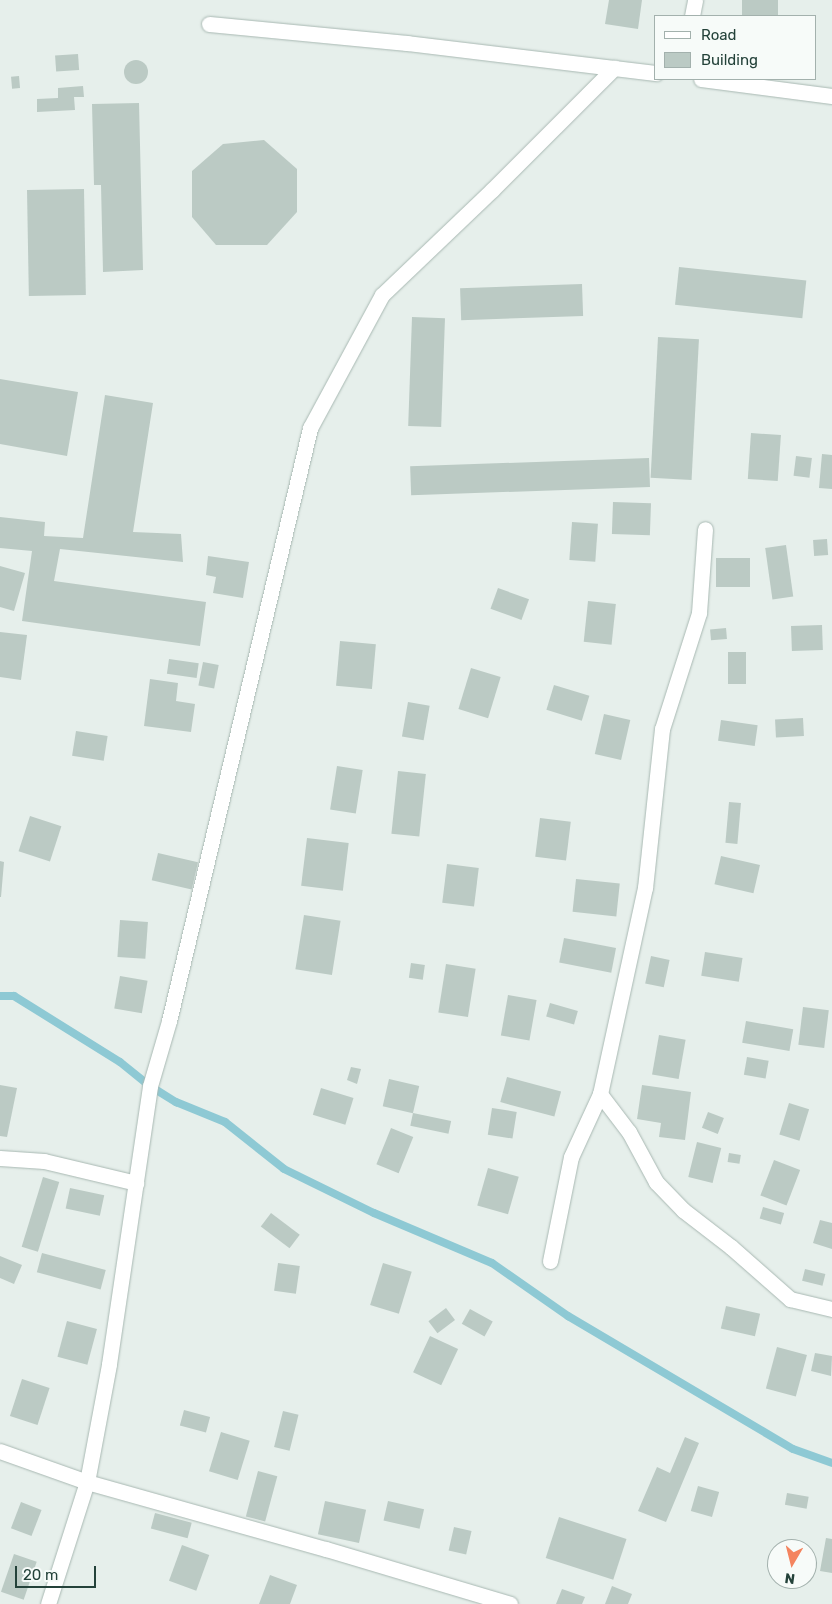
<!DOCTYPE html>
<style>
body{margin:0}
#map{position:relative;width:832px;height:1604px;overflow:hidden;background:#e6efeb;font-family:Rubik,sans-serif}
div>[style]{position:absolute}
[style*='--x']{left:calc(var(--x)*1px);top:calc(var(--y)*1px);width:calc(var(--w)*1px);rotate:calc(var(--a)*1deg)}
.stream>*{height:8px;margin:-4px;padding:0 4px;transform-origin:4px;border-radius:4px;background:#8ec9d4}
.building>*{inset:0;background:#bbcac4;transform-origin:0 0}
.round{border-radius:50%}
.roads{filter:drop-shadow(0 0 1px #a8b8b2) drop-shadow(0 0 1px #a8b8b2)}
.minor>*{height:15px;margin:-7.5px;padding:0 7.5px;transform-origin:7.5px;border-radius:7.5px;background:#fff}
span{translate:-50% -50%;white-space:nowrap;text-align:center;line-height:1.15;-webkit-text-stroke:4px #f7fbf9;paint-order:stroke}
.legend{position:absolute;left:654px;top:15px;width:162px;height:65px;box-sizing:border-box;background:#f7fbf9;border:1px solid #a3b1ad;margin:0;padding:6px 9px;list-style:none;font-size:15px;color:#24423a}
.legend li{display:flex;align-items:center;gap:10px;height:25px}
.legend b{width:25px;border:1px solid #a3b1ad}
.north{position:absolute;left:767px;top:1539px;width:50px;height:50px;box-sizing:border-box;background:#f7fbf9;border:1px solid #a3b1ad;border-radius:50%;rotate:188deg;font-size:14px;font-weight:700;line-height:20px;text-align:center;color:#24423a}
.north::after{content:'';display:block;margin:auto;width:18px;height:22px;background:#f4845f;clip-path:polygon(50% 0,100% 100%,50% 72%,0 100%)}
.scale{position:absolute;left:15px;top:1566px;width:81px;height:22px;box-sizing:border-box;border:2px solid #24423a;border-top:0;padding-left:6px;font-size:15px;line-height:18px;white-space:nowrap;color:#24423a;-webkit-text-stroke:4px #f7fbf9;paint-order:stroke}
</style>
<div id="map">
<div class="stream">
<div style="--x:0;--y:996;--w:14;--a:0"></div>
<div style="--x:14;--y:996;--w:125;--a:31.9"></div>
<div style="--x:120;--y:1062;--w:38;--a:39"></div>
<div style="--x:150;--y:1086;--w:31;--a:32"></div>
<div style="--x:176;--y:1102;--w:53;--a:22.2"></div>
<div style="--x:225;--y:1122;--w:75;--a:38.5"></div>
<div style="--x:284;--y:1169;--w:100;--a:26.1"></div>
<div style="--x:374;--y:1213;--w:128;--a:23"></div>
<div style="--x:492;--y:1263;--w:93;--a:34.9"></div>
<div style="--x:568;--y:1316;--w:261;--a:30.6"></div>
<div style="--x:793;--y:1449;--w:41;--a:19.7"></div>
</div>
<div class="building">
<div style="clip-path:polygon(609px 0,642px 0,638px 29px,605px 24px)"></div>
<div style="left:742px;top:0;width:36px;height:16px"></div>
<div style="left:78px;top:54px;width:16px;height:23px;rotate:86deg"></div>
<div class="round" style="left:124px;top:60px;width:24px;height:24px"></div>
<div style="left:19px;top:76px;width:12px;height:8px;rotate:85deg"></div>
<div style="clip-path:polygon(83px 86px,84px 97px,74px 97px,75px 110px,37px 112px,37px 99px,58px 98px,58px 88px)"></div>
<div style="clip-path:polygon(139px 103px,143px 270px,103px 272px,101px 185px,94px 185px,92px 104px)"></div>
<div style="clip-path:polygon(264px 140px,297px 169px,297px 212px,267px 245px,216px 245px,192px 217px,192px 171px,223px 144px)"></div>
<div style="left:84px;top:189px;width:106px;height:57px;rotate:89deg"></div>
<div style="left:679px;top:267px;width:128px;height:38px;rotate:6deg"></div>
<div style="left:582px;top:284px;width:32px;height:122px;rotate:88deg"></div>
<div style="left:412px;top:317px;width:33px;height:109px;rotate:2deg"></div>
<div style="left:658px;top:337px;width:41px;height:141px;rotate:3deg"></div>
<div style="clip-path:polygon(0 379px,78px 392px,67px 456px,0 444px)"></div>
<div style="clip-path:polygon(105px 395px,153px 403px,133px 532px,181px 534px,183px 562px,60px 549px,54px 581px,206px 602px,200px 646px,22px 621px,32px 551px,0 548px,0 517px,45px 522px,44px 536px,83px 538px)"></div>
<div style="left:751px;top:433px;width:30px;height:46px;rotate:4deg"></div>
<div style="clip-path:polygon(822px 454px,832px 455px,832px 489px,819px 488px)"></div>
<div style="left:796px;top:456px;width:16px;height:20px;rotate:7deg"></div>
<div style="left:649px;top:458px;width:29px;height:239px;rotate:88deg"></div>
<div style="left:613px;top:502px;width:38px;height:32px;rotate:2deg"></div>
<div style="left:572px;top:522px;width:26px;height:38px;rotate:4deg"></div>
<div style="left:827px;top:539px;width:16px;height:14px;rotate:86deg"></div>
<div style="left:786px;top:545px;width:52px;height:21px;rotate:82deg"></div>
<div style="clip-path:polygon(208px 556px,249px 562px,243px 598px,213px 593px,216px 577px,206px 575px)"></div>
<div style="left:716px;top:558px;width:34px;height:29px"></div>
<div style="clip-path:polygon(0 566px,25px 573px,14px 611px,0 607px)"></div>
<div style="left:498px;top:588px;width:33px;height:22px;rotate:20deg"></div>
<div style="left:588px;top:601px;width:28px;height:41px;rotate:6deg"></div>
<div style="left:822px;top:625px;width:25px;height:31px;rotate:88deg"></div>
<div style="left:726px;top:628px;width:11px;height:16px;rotate:85deg"></div>
<div style="clip-path:polygon(0 632px,27px 635px,21px 680px,0 677px)"></div>
<div style="left:340px;top:641px;width:36px;height:45px;rotate:5deg"></div>
<div style="left:728px;top:652px;width:18px;height:32px"></div>
<div style="left:169px;top:659px;width:30px;height:15px;rotate:8deg"></div>
<div style="left:203px;top:662px;width:16px;height:24px;rotate:11deg"></div>
<div style="left:471px;top:668px;width:31px;height:43px;rotate:17deg"></div>
<div style="clip-path:polygon(150px 679px,178px 683px,176px 701px,195px 704px,191px 732px,144px 726px)"></div>
<div style="left:554px;top:685px;width:37px;height:26px;rotate:17deg"></div>
<div style="left:408px;top:702px;width:22px;height:35px;rotate:10deg"></div>
<div style="left:604px;top:714px;width:27px;height:41px;rotate:13deg"></div>
<div style="left:803px;top:718px;width:18px;height:28px;rotate:87deg"></div>
<div style="left:721px;top:720px;width:37px;height:21px;rotate:8deg"></div>
<div style="left:76px;top:731px;width:32px;height:25px;rotate:9deg"></div>
<div style="left:337px;top:766px;width:26px;height:44px;rotate:9deg"></div>
<div style="left:398px;top:771px;width:28px;height:63px;rotate:6deg"></div>
<div style="left:729px;top:802px;width:12px;height:41px;rotate:5deg"></div>
<div style="left:30px;top:816px;width:33px;height:37px;rotate:18deg"></div>
<div style="left:540px;top:818px;width:31px;height:39px;rotate:7deg"></div>
<div style="left:307px;top:838px;width:42px;height:48px;rotate:7deg"></div>
<div style="left:158px;top:853px;width:41px;height:28px;rotate:13deg"></div>
<div style="left:721px;top:856px;width:40px;height:29px;rotate:13deg"></div>
<div style="clip-path:polygon(0 861px,4px 862px,1px 897px,0 897px)"></div>
<div style="left:447px;top:864px;width:32px;height:39px;rotate:7deg"></div>
<div style="left:576px;top:879px;width:44px;height:33px;rotate:6deg"></div>
<div style="left:304px;top:915px;width:37px;height:55px;rotate:9deg"></div>
<div style="left:120px;top:920px;width:28px;height:37px;rotate:4deg"></div>
<div style="left:564px;top:938px;width:53px;height:25px;rotate:11deg"></div>
<div style="left:705px;top:952px;width:38px;height:24px;rotate:9deg"></div>
<div style="left:651px;top:956px;width:19px;height:28px;rotate:12deg"></div>
<div style="left:411px;top:963px;width:14px;height:15px;rotate:8deg"></div>
<div style="left:446px;top:964px;width:30px;height:49px;rotate:9deg"></div>
<div style="left:120px;top:976px;width:28px;height:33px;rotate:10deg"></div>
<div style="left:508px;top:995px;width:29px;height:41px;rotate:10deg"></div>
<div style="left:550px;top:1003px;width:29px;height:14px;rotate:16deg"></div>
<div style="left:803px;top:1007px;width:26px;height:38px;rotate:7deg"></div>
<div style="left:746px;top:1021px;width:48px;height:22px;rotate:10deg"></div>
<div style="left:659px;top:1035px;width:27px;height:40px;rotate:10deg"></div>
<div style="left:747px;top:1057px;width:22px;height:18px;rotate:10deg"></div>
<div style="clip-path:polygon(351px 1067px,361px 1069px,357px 1084px,347px 1080px)"></div>
<div style="left:507px;top:1077px;width:56px;height:26px;rotate:15deg"></div>
<div style="left:389px;top:1079px;width:31px;height:28px;rotate:13deg"></div>
<div style="clip-path:polygon(0 1085px,17px 1088px,7px 1137px,0 1136px)"></div>
<div style="clip-path:polygon(642px 1085px,691px 1092px,685px 1140px,659px 1137px,661px 1123px,637px 1119px)"></div>
<div style="left:321px;top:1088px;width:34px;height:28px;rotate:17deg"></div>
<div style="left:789px;top:1103px;width:21px;height:33px;rotate:17deg"></div>
<div style="left:492px;top:1108px;width:25px;height:27px;rotate:9deg"></div>
<div style="left:708px;top:1112px;width:17px;height:17px;rotate:21deg"></div>
<div style="left:413px;top:1113px;width:39px;height:13px;rotate:12deg"></div>
<div style="left:391px;top:1128px;width:24px;height:39px;rotate:22deg"></div>
<div style="left:697px;top:1142px;width:25px;height:36px;rotate:14deg"></div>
<div style="left:729px;top:1153px;width:12px;height:9px;rotate:9deg"></div>
<div style="left:774px;top:1160px;width:28px;height:38px;rotate:21deg"></div>
<div style="left:488px;top:1168px;width:32px;height:39px;rotate:16deg"></div>
<div style="left:43px;top:1177px;width:17px;height:73px;rotate:17deg"></div>
<div style="left:70px;top:1188px;width:35px;height:21px;rotate:12deg"></div>
<div style="left:763px;top:1207px;width:22px;height:12px;rotate:16deg"></div>
<div style="left:271px;top:1213px;width:36px;height:17px;rotate:37deg"></div>
<div style="clip-path:polygon(820px 1220px,832px 1223px,832px 1249px,813px 1243px)"></div>
<div style="left:42px;top:1253px;width:66px;height:20px;rotate:15deg"></div>
<div style="clip-path:polygon(0 1256px,22px 1265px,14px 1284px,0 1278px)"></div>
<div style="left:278px;top:1263px;width:22px;height:28px;rotate:8deg"></div>
<div style="left:383px;top:1263px;width:30px;height:44px;rotate:17deg"></div>
<div style="left:805px;top:1269px;width:21px;height:12px;rotate:14deg"></div>
<div style="left:726px;top:1306px;width:35px;height:23px;rotate:13deg"></div>
<div style="left:446px;top:1308px;width:15px;height:22px;rotate:53deg"></div>
<div style="left:470px;top:1309px;width:26px;height:17px;rotate:29deg"></div>
<div style="left:67px;top:1321px;width:31px;height:37px;rotate:15deg"></div>
<div style="left:430px;top:1336px;width:31px;height:40px;rotate:25deg"></div>
<div style="left:777px;top:1347px;width:31px;height:43px;rotate:15deg"></div>
<div style="clip-path:polygon(815px 1353px,832px 1356px,831px 1376px,811px 1371px)"></div>
<div style="left:22px;top:1379px;width:29px;height:39px;rotate:18deg"></div>
<div style="left:184px;top:1410px;width:27px;height:16px;rotate:15deg"></div>
<div style="left:283px;top:1411px;width:16px;height:37px;rotate:14deg"></div>
<div style="left:221px;top:1432px;width:30px;height:41px;rotate:17deg"></div>
<div style="clip-path:polygon(685px 1437px,699px 1443px,666px 1522px,638px 1511px,657px 1467px,670px 1473px)"></div>
<div style="left:258px;top:1471px;width:20px;height:47px;rotate:15deg"></div>
<div style="left:698px;top:1486px;width:22px;height:26px;rotate:16deg"></div>
<div style="left:787px;top:1493px;width:22px;height:12px;rotate:10deg"></div>
<div style="left:325px;top:1501px;width:42px;height:34px;rotate:12deg"></div>
<div style="left:388px;top:1501px;width:37px;height:20px;rotate:13deg"></div>
<div style="left:21px;top:1502px;width:22px;height:28px;rotate:21deg"></div>
<div style="left:155px;top:1513px;width:38px;height:16px;rotate:15deg"></div>
<div style="left:559px;top:1517px;width:71px;height:43px;rotate:18deg"></div>
<div style="left:454px;top:1527px;width:18px;height:24px;rotate:13deg"></div>
<div style="clip-path:polygon(826px 1538px,832px 1539px,832px 1573px,820px 1571px)"></div>
<div style="left:182px;top:1545px;width:29px;height:38px;rotate:20deg"></div>
<div style="left:14px;top:1554px;width:24px;height:40px;rotate:19deg"></div>
<div style="clip-path:polygon(270px 1575px,297px 1585px,290px 1604px,259px 1604px)"></div>
<div style="clip-path:polygon(612px 1586px,632px 1594px,628px 1604px,605px 1604px)"></div>
<div style="clip-path:polygon(562px 1589px,585px 1597px,582px 1604px,556px 1604px)"></div>
</div>
<div class="roads">
<div class="minor">
<div style="--x:692;--y:16;--w:16;--a:-79"></div>
<div style="--x:209;--y:24;--w:199;--a:5.5"></div>
<div style="--x:407;--y:43;--w:251;--a:6.9"></div>
<div style="--x:701;--y:79;--w:132;--a:7.4"></div>
<div style="--x:600;--y:1094;--w:48;--a:52.7"></div>
<div style="--x:629;--y:1132;--w:57;--a:61.6"></div>
<div style="--x:656;--y:1182;--w:39;--a:46"></div>
<div style="--x:683;--y:1210;--w:61;--a:37.6"></div>
<div style="--x:731;--y:1247;--w:79;--a:41.4"></div>
<div style="--x:790;--y:1299;--w:43;--a:13.4"></div>
<div style="--x:0;--y:1158;--w:44;--a:3.9"></div>
<div style="--x:44;--y:1161;--w:95;--a:13.4"></div>
<div style="--x:550;--y:1261;--w:106;--a:-78.6"></div>
<div style="--x:571;--y:1157;--w:69;--a:-65.3"></div>
<div style="--x:600;--y:1094;--w:211;--a:-77.7"></div>
<div style="--x:645;--y:888;--w:160;--a:-83.9"></div>
<div style="--x:662;--y:729;--w:122;--a:-72.3"></div>
<div style="--x:699;--y:613;--w:84;--a:-85.9"></div>
<div style="--x:0;--y:1451;--w:92;--a:19.6"></div>
<div style="--x:87;--y:1482;--w:248;--a:15.7"></div>
<div style="--x:326;--y:1549;--w:192;--a:16.6"></div>
<div style="--x:48;--y:1604;--w:128;--a:-72.3"></div>
<div style="--x:87;--y:1482;--w:120;--a:-79.4"></div>
<div style="--x:109;--y:1364;--w:281;--a:-81.6"></div>
<div style="--x:150;--y:1086;--w:68;--a:-73.7"></div>
<div style="--x:169;--y:1021;--w:610;--a:-76.62"></div>
<div style="--x:310;--y:428;--w:151;--a:-61.6"></div>
<div style="--x:382;--y:295;--w:152;--a:-43.7"></div>
<div style="--x:492;--y:190;--w:173;--a:-45"></div>
</div>
</div>
<ul class="legend">
<li><b style="height:6px;background:#fff"></b>Road</li>
<li><b style="height:14px;background:#bbcac4"></b>Building</li>
</ul>
<div class="north">N</div>
<div class="scale">20 m</div>
</div>
